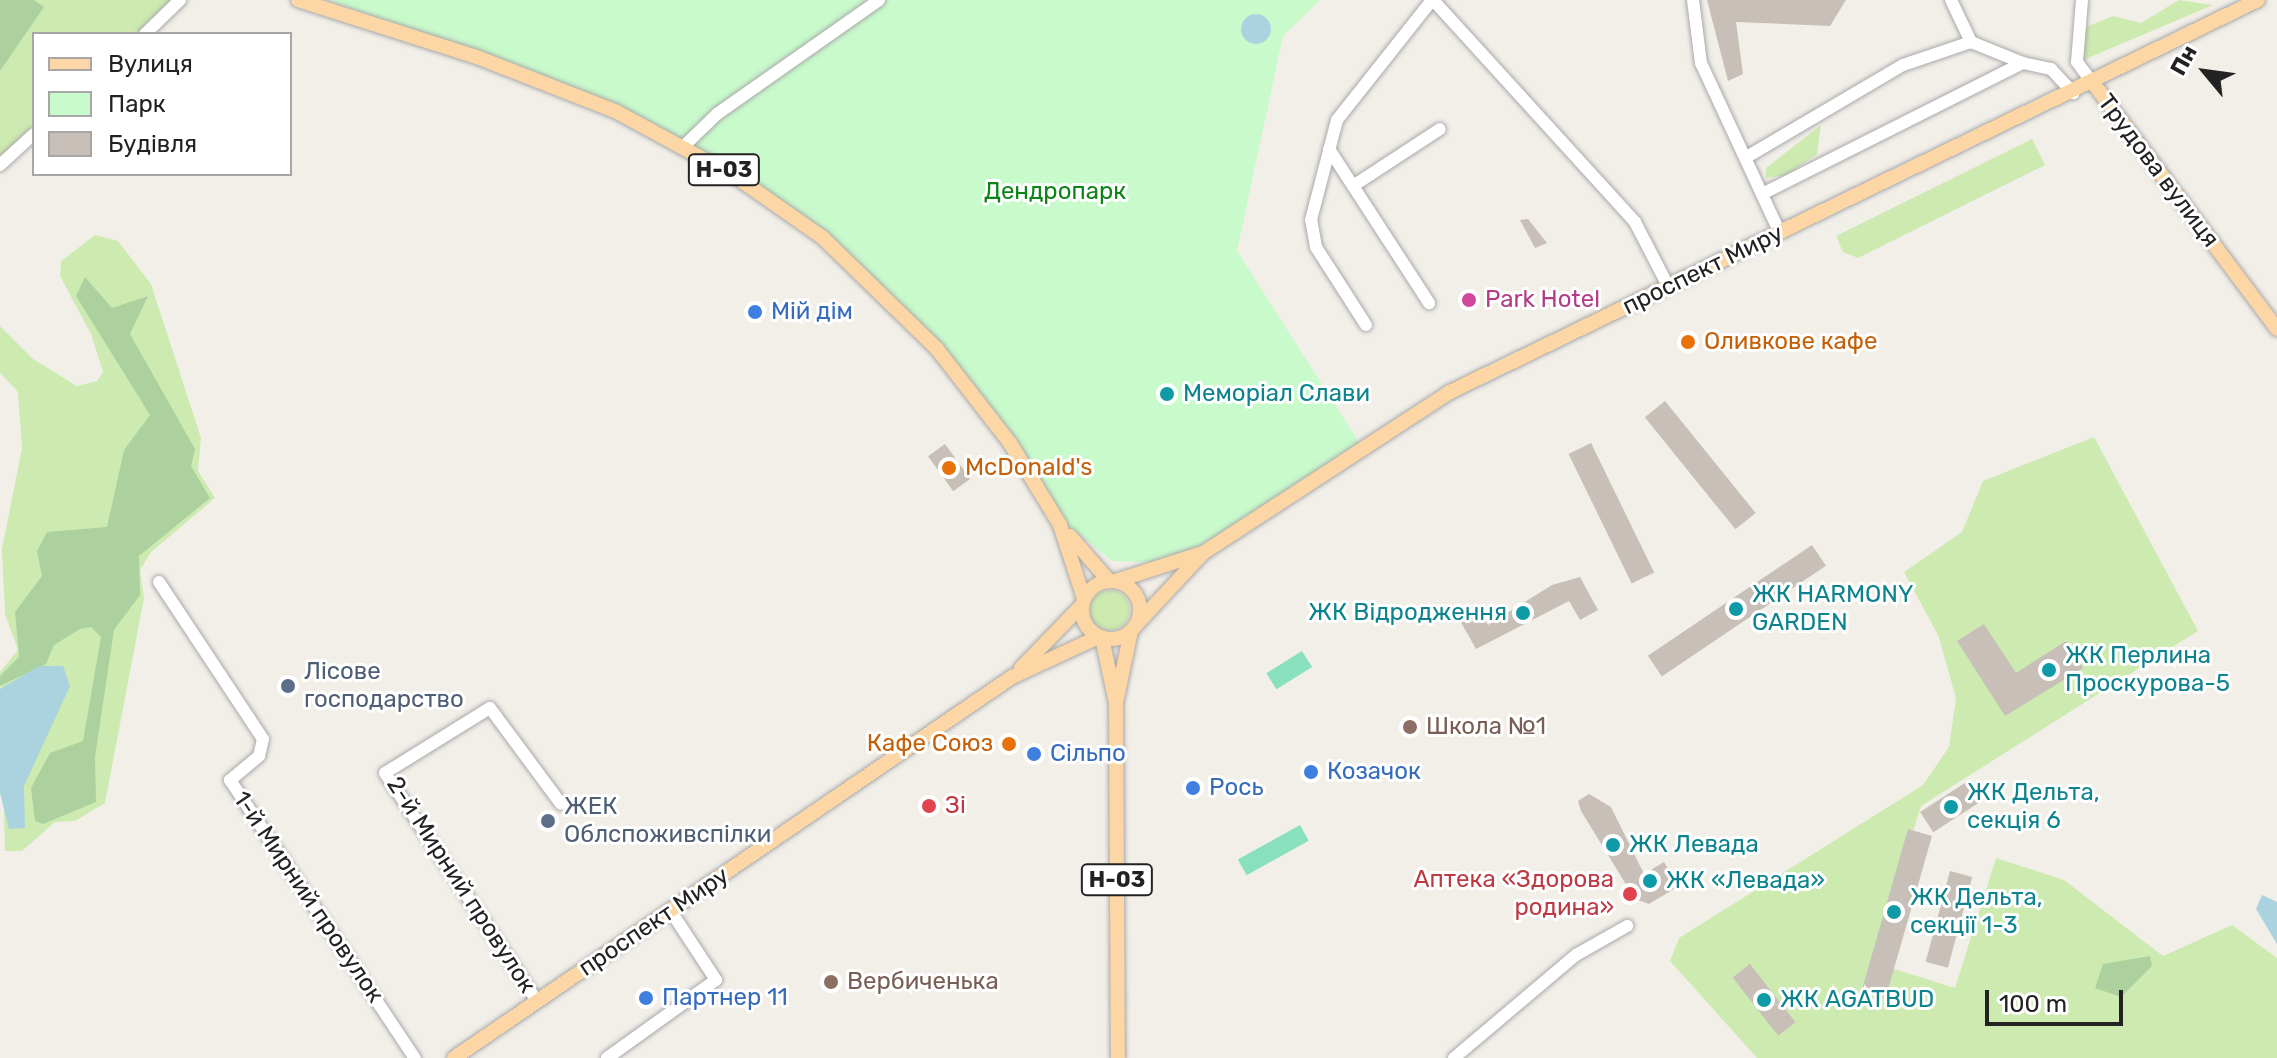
<!DOCTYPE html>
<meta charset="utf-8">
<style>
body{margin:0}
#map{position:relative;width:2277px;height:1058px;overflow:hidden;background:#f2efe9;font-family:Rubik,sans-serif}
div>[style]{position:absolute}
[style*='--x']{left:calc(var(--x)*1px);top:calc(var(--y)*1px);width:calc(var(--w)*1px);rotate:calc(var(--a)*1deg)}
.grass>*{inset:0;background:#cdebb0}
.round{border-radius:50%}
.forest>*{inset:0;background:#add19e}
.park>*{inset:0;background:#c8facc}
.pitch>*{inset:0;background:#88e0be;transform-origin:0 0}
.water>*{inset:0;background:#aad3df}
.building>*{inset:0;background:#c7bfb8;transform-origin:0 0}
.roads{filter:drop-shadow(0 0 2px #a9a9a9) drop-shadow(0 0 2px #a9a9a9)}
.minor>*{height:12px;margin:-6px;padding:0 6px;transform-origin:6px;border-radius:6px;background:#fff}
.major>*{height:14px;margin:-7px;padding:0 7px;transform-origin:7px;border-radius:7px;background:#fcd6a4}
.major>.ring{margin:-7px;padding:0;box-sizing:content-box;background:none;border:14px solid #fcd6a4;border-radius:50%}
.dots>*{width:22px;height:22px;translate:-50% -50%;box-sizing:border-box;border:4px solid #fff;border-radius:50%}
span{translate:-50% -50%;white-space:nowrap;text-align:center;line-height:1.15;-webkit-text-stroke:6px #fff;paint-order:stroke}
.shield-label span{padding:2px 6px;background:#fff;border:2px solid;border-radius:6px;-webkit-text-stroke-width:0}
.shield-label{font-size:22px;color:#222;font-weight:700}
.street-label{font-size:24px;color:#222}
.park-label{font-size:24px;color:#0c8416}
.hotel-label{font-size:24px;color:#b23c85}
.left{translate:0 -50%;text-align:left}
.shop-label{font-size:24px;color:#366cbe}
.food-label{font-size:24px;color:#c56008}
.right{translate:-100% -50%;text-align:right}
.culture-label{font-size:24px;color:#0d838f}
.service-label{font-size:24px;color:#4e5e75}
.education-label{font-size:24px;color:#785e54}
.health-label{font-size:24px;color:#be3a42}
.legend{position:absolute;left:32px;top:32px;width:260px;height:144px;box-sizing:border-box;background:#fff;border:2px solid #a7a7a7;margin:0;padding:10px 14px;list-style:none;font-size:24px;color:#222}
.legend li{display:flex;align-items:center;gap:16px;height:40px}
.legend b{width:40px;border:2px solid #a7a7a7}
.north{position:absolute;left:2165px;top:32px;width:80px;height:80px;-webkit-text-stroke:6px #fff;paint-order:stroke;rotate:299deg;font-size:22px;font-weight:700;line-height:32px;text-align:center;color:#222}
.north::after{content:'';display:block;margin:auto;width:28px;height:36px;background:#222;clip-path:polygon(50% 0,100% 100%,50% 72%,0 100%)}
.scale{position:absolute;left:1985px;top:990px;width:138px;height:36px;box-sizing:border-box;border:4px solid #222;border-top:0;padding-left:10px;font-size:24px;line-height:28px;white-space:nowrap;color:#222;-webkit-text-stroke:6px #fff;paint-order:stroke}
</style>
<div id="map">
<div class="grass">
<div style="clip-path:polygon(0 0,175px 0,139px 34px,34px 34px,34px 129px,0 160px)"></div>
<div style="clip-path:polygon(2179px 0,2213px 5px,2081px 61px,2084px 28px,2113px 16px,2141px 23px)"></div>
<div style="clip-path:polygon(1821px 125px,1817px 154px,1787px 175px,1766px 178px,1766px 168px)"></div>
<div style="clip-path:polygon(2032px 139px,2045px 165px,1858px 258px,1843px 252px,1836px 236px)"></div>
<div style="clip-path:polygon(95px 235px,118px 241px,151px 284px,201px 438px,198px 471px,215px 498px,151px 552px,140px 570px,144px 598px,105px 803px,75px 821px,55px 822px,22px 851px,5px 851px,0 672px,18px 650px,5px 614px,2px 549px,22px 448px,18px 392px,0 373px,0 326px,33px 359px,77px 386px,97px 381px,103px 372px,91px 334px,60px 276px,61px 261px)"></div>
<div style="clip-path:polygon(2094px 437px,2198px 631px,1921px 806px,1872px 962px,1955px 988px,1996px 858px,2064px 880px,2163px 956px,2232px 925px,2277px 958px,2277px 1058px,1757px 1058px,1670px 961px,1679px 938px,1923px 785px,1949px 747px,1956px 698px,1938px 635px,1904px 572px,1962px 532px,1983px 481px)"></div>
<div class="round" style="left:1090px;top:590px;width:40px;height:40px"></div>
</div>
<div class="forest">
<div style="clip-path:polygon(0 0,34px 0,44px 7px,0 71px)"></div>
<div style="clip-path:polygon(85px 277px,112px 308px,148px 296px,130px 334px,195px 449px,191px 466px,210px 498px,139px 556px,140px 595px,114px 630px,95px 757px,96px 802px,43px 824px,35px 821px,31px 788px,50px 753px,83px 741px,101px 637px,91px 627px,80px 629px,54px 645px,46px 664px,0 686px,0 676px,19px 657px,15px 612px,42px 576px,37px 551px,47px 532px,107px 527px,124px 450px,150px 415px,76px 296px)"></div>
<div style="clip-path:polygon(2150px 956px,2152px 966px,2121px 997px,2095px 988px,2103px 964px)"></div>
</div>
<div class="park">
<div style="clip-path:polygon(328px 0,1320px 0,1283px 36px,1237px 251px,1359px 442px,1201px 549px,1166px 563px,1112px 561px,1064px 522px,940px 346px,738px 174px,478px 53px)"></div>
</div>
<div class="pitch">
<div style="left:1302px;top:651px;width:19px;height:42px;rotate:58deg"></div>
<div style="left:1300px;top:825px;width:18px;height:71px;rotate:61deg"></div>
</div>
<div class="water">
<div class="round" style="left:1241px;top:14px;width:30px;height:30px"></div>
<div style="clip-path:polygon(39px 666px,63px 666px,70px 686px,24px 786px,25px 828px,9px 829px,0 793px,0 689px)"></div>
<div style="clip-path:polygon(2262px 895px,2277px 902px,2277px 944px,2256px 909px)"></div>
</div>
<div class="building">
<div style="clip-path:polygon(1707px 0,1846px 0,1830px 26px,1736px 22px,1743px 74px,1728px 81px)"></div>
<div style="clip-path:polygon(1528px 219px,1547px 243px,1535px 248px,1520px 220px)"></div>
<div style="left:1665px;top:401px;width:144px;height:26px;rotate:51deg"></div>
<div style="left:1591px;top:443px;width:144px;height:25px;rotate:64deg"></div>
<div style="left:945px;top:444px;width:43px;height:21px;rotate:54deg"></div>
<div style="left:1812px;top:545px;width:25px;height:198px;rotate:56deg"></div>
<div style="clip-path:polygon(1580px 577px,1598px 610px,1580px 620px,1569px 601px,1476px 649px,1458px 617px,1477px 606px,1488px 625px,1552px 585px)"></div>
<div style="clip-path:polygon(1984px 624px,2016px 673px,2066px 641px,2083px 668px,2005px 716px,1957px 641px)"></div>
<div style="left:1968px;top:781px;width:24px;height:57px;rotate:57deg"></div>
<div style="clip-path:polygon(1589px 794px,1611px 807px,1644px 874px,1664px 862px,1679px 886px,1649px 904px,1635px 899px,1581px 811px,1578px 801px)"></div>
<div style="left:1908px;top:829px;width:25px;height:168px;rotate:16deg"></div>
<div style="left:1950px;top:871px;width:23px;height:94px;rotate:15deg"></div>
<div style="left:1750px;top:964px;width:74px;height:22px;rotate:52deg"></div>
</div>
<div class="roads">
<div class="minor">
<div style="--x:1433;--y:0;--w:300;--a:47.7"></div>
<div style="--x:1635;--y:222;--w:72;--a:62.7"></div>
<div style="--x:1693;--y:0;--w:64;--a:82.8"></div>
<div style="--x:1701;--y:63;--w:187;--a:65.1"></div>
<div style="--x:1951;--y:0;--w:47;--a:64.5"></div>
<div style="--x:2082;--y:0;--w:62;--a:94.6"></div>
<div style="--x:2077;--y:62;--w:26;--a:53"></div>
<div style="--x:145;--y:34;--w:49;--a:-44.2"></div>
<div style="--x:684;--y:146;--w:46;--a:-44.1"></div>
<div style="--x:717;--y:114;--w:198;--a:-35.1"></div>
<div style="--x:1329;--y:149;--w:184;--a:57"></div>
<div style="--x:1745;--y:158;--w:183;--a:-30.5"></div>
<div style="--x:1903;--y:65;--w:72;--a:-18.7"></div>
<div style="--x:1971;--y:42;--w:56;--a:22"></div>
<div style="--x:0;--y:165;--w:46;--a:-42.4"></div>
<div style="--x:1356;--y:184;--w:100;--a:-33.2"></div>
<div style="--x:1762;--y:194;--w:292;--a:-26.7"></div>
<div style="--x:2023;--y:63;--w:29;--a:12"></div>
<div style="--x:2051;--y:69;--w:33;--a:47"></div>
<div style="--x:1366;--y:325;--w:93;--a:-122.7"></div>
<div style="--x:1316;--y:247;--w:27;--a:-100"></div>
<div style="--x:1311;--y:220;--w:103;--a:-75.4"></div>
<div style="--x:1337;--y:120;--w:153;--a:-51.6"></div>
<div style="--x:159;--y:582;--w:188;--a:56.5"></div>
<div style="--x:263;--y:739;--w:17;--a:103"></div>
<div style="--x:259;--y:756;--w:38;--a:140"></div>
<div style="--x:230;--y:780;--w:334;--a:56.4"></div>
<div style="--x:537;--y:1001;--w:274;--a:-123.7"></div>
<div style="--x:385;--y:773;--w:123;--a:-31.8"></div>
<div style="--x:490;--y:708;--w:119;--a:53.5"></div>
<div style="--x:607;--y:1058;--w:134;--a:-35.6"></div>
<div style="--x:716;--y:980;--w:84;--a:-123.3"></div>
<div style="--x:1454;--y:1058;--w:160;--a:-40.2"></div>
<div style="--x:1576;--y:955;--w:59;--a:-29.6"></div>
</div>
<div class="major">
<div style="--x:298;--y:0;--w:188;--a:17.7"></div>
<div style="--x:477;--y:57;--w:150;--a:21.4"></div>
<div style="--x:617;--y:112;--w:136;--a:28.6"></div>
<div style="--x:736;--y:177;--w:106;--a:35"></div>
<div style="--x:823;--y:238;--w:159;--a:44.2"></div>
<div style="--x:937;--y:349;--w:119;--a:52.2"></div>
<div style="--x:1010;--y:443;--w:96;--a:58.6"></div>
<div style="--x:1060;--y:525;--w:78;--a:72"></div>
<div style="--x:2093;--y:83;--w:307;--a:53.2"></div>
<div style="--x:1070;--y:536;--w:60;--a:49.1"></div>
<div class="ring" style="left:1082px;top:581px;width:44px;height:44px"></div>
<div style="--x:1116;--y:581;--w:87;--a:-18"></div>
<div style="--x:1137;--y:624;--w:97;--a:-47.1"></div>
<div style="--x:1203;--y:553;--w:293;--a:-33.1"></div>
<div style="--x:1448;--y:393;--w:900;--a:-25.88"></div>
<div style="--x:1102;--y:638;--w:66;--a:77.8"></div>
<div style="--x:1116;--y:703;--w:355;--a:89.7"></div>
<div style="--x:1021;--y:668;--w:88;--a:-45.9"></div>
<div style="--x:1117;--y:698;--w:68;--a:-78.2"></div>
<div style="--x:454;--y:1058;--w:676;--a:-34.33"></div>
<div style="--x:1012;--y:677;--w:95;--a:-24.9"></div>
</div>
</div>
<div class="dots">
<div style="left:1469px;top:300px;background:#d1479c"></div>
<div style="left:755px;top:312px;background:#3f7fe0"></div>
<div style="left:1688px;top:342px;background:#e8710a"></div>
<div style="left:1167px;top:394px;background:#0f9aa8"></div>
<div style="left:949px;top:468px;background:#e8710a"></div>
<div style="left:1736px;top:609px;background:#0f9aa8"></div>
<div style="left:1523px;top:613px;background:#0f9aa8"></div>
<div style="left:2049px;top:670px;background:#0f9aa8"></div>
<div style="left:288px;top:686px;background:#5c6f8a"></div>
<div style="left:1410px;top:727px;background:#8d6e63"></div>
<div style="left:1009px;top:744px;background:#e8710a"></div>
<div style="left:1034px;top:754px;background:#3f7fe0"></div>
<div style="left:1311px;top:772px;background:#3f7fe0"></div>
<div style="left:1193px;top:788px;background:#3f7fe0"></div>
<div style="left:929px;top:806px;background:#e0444e"></div>
<div style="left:1951px;top:807px;background:#0f9aa8"></div>
<div style="left:548px;top:821px;background:#5c6f8a"></div>
<div style="left:1613px;top:845px;background:#0f9aa8"></div>
<div style="left:1650px;top:881px;background:#0f9aa8"></div>
<div style="left:1630px;top:894px;background:#e0444e"></div>
<div style="left:1894px;top:912px;background:#0f9aa8"></div>
<div style="left:831px;top:982px;background:#8d6e63"></div>
<div style="left:646px;top:998px;background:#3f7fe0"></div>
<div style="left:1764px;top:1000px;background:#0f9aa8"></div>
</div>
<div class="shield-label">
<span style="left:724px;top:170px">Н-03</span>
<span style="left:1117px;top:880px">Н-03</span>
</div>
<div class="street-label">
<span style="left:2158px;top:171px;rotate:53deg">Трудова вулиця</span>
<span style="left:1703px;top:270px;rotate:-26deg">проспект Миру</span>
<span style="left:461px;top:885px;rotate:57deg">2-й Мирний провулок</span>
<span style="left:308px;top:897px;rotate:56deg">1-й Мирний провулок</span>
<span style="left:654px;top:922px;rotate:-34deg">проспект Миру</span>
</div>
<div class="park-label">
<span style="left:1055px;top:192px">Дендропарк</span>
</div>
<div class="hotel-label">
<span class="left" style="left:1485px;top:300px">Park Hotel</span>
</div>
<div class="shop-label">
<span class="left" style="left:771px;top:312px">Мій дім</span>
<span class="left" style="left:1050px;top:754px">Сільпо</span>
<span class="left" style="left:1327px;top:772px">Козачок</span>
<span class="left" style="left:1209px;top:788px">Рось</span>
<span class="left" style="left:662px;top:998px">Партнер 11</span>
</div>
<div class="food-label">
<span class="left" style="left:1704px;top:342px">Оливкове кафе</span>
<span class="left" style="left:965px;top:468px">McDonald's</span>
<span class="right" style="left:993px;top:744px">Кафе Союз</span>
</div>
<div class="culture-label">
<span class="left" style="left:1183px;top:394px">Меморіал Слави</span>
<span class="left" style="left:1752px;top:609px">ЖК HARMONY<br>GARDEN</span>
<span class="right" style="left:1507px;top:613px">ЖК Відродження</span>
<span class="left" style="left:2065px;top:670px">ЖК Перлина<br>Проскурова-5</span>
<span class="left" style="left:1967px;top:807px">ЖК Дельта,<br>секція 6</span>
<span class="left" style="left:1629px;top:845px">ЖК Левада</span>
<span class="left" style="left:1666px;top:881px">ЖК «Левада»</span>
<span class="left" style="left:1910px;top:912px">ЖК Дельта,<br>секції 1-3</span>
<span class="left" style="left:1780px;top:1000px">ЖК AGATBUD</span>
</div>
<div class="service-label">
<span class="left" style="left:304px;top:686px">Лісове<br>господарство</span>
<span class="left" style="left:564px;top:821px">ЖЕК<br>Облспоживспілки</span>
</div>
<div class="education-label">
<span class="left" style="left:1426px;top:727px">Школа №1</span>
<span class="left" style="left:847px;top:982px">Вербиченька</span>
</div>
<div class="health-label">
<span class="left" style="left:945px;top:806px">Зі</span>
<span class="right" style="left:1614px;top:894px">Аптека «Здорова<br>родина»</span>
</div>
<ul class="legend">
<li><b style="height:10px;background:#fcd6a4"></b>Вулиця</li>
<li><b style="height:22px;background:#c8facc"></b>Парк</li>
<li><b style="height:22px;background:#c7bfb8"></b>Будівля</li>
</ul>
<div class="north">Пн</div>
<div class="scale">100 m</div>
</div>
